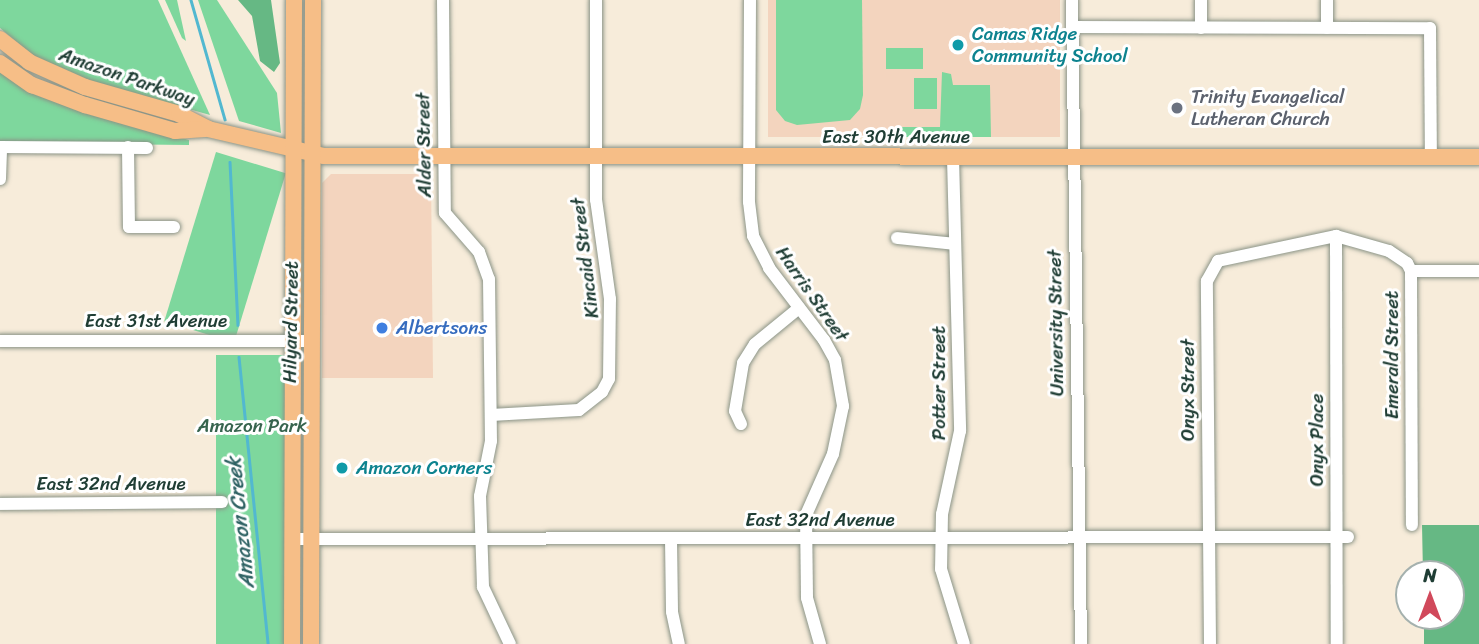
<!DOCTYPE html>
<style>
body{margin:0}
#map{position:relative;width:1479px;height:644px;overflow:hidden;background:#f7ecda;font-family:Sriracha,sans-serif}
div>[style]{position:absolute}
[style*='--x']{left:calc(var(--x)*1px);top:calc(var(--y)*1px);width:calc(var(--w)*1px);rotate:calc(var(--a)*1deg)}
.built>*{inset:0;background:#f3d4be;transform-origin:0 0}
.green>*{inset:0;background:#7ed79d;transform-origin:0 0}
.forest>*{inset:0;background:#66b884}
.stream>*{height:2.5px;margin:-1.25px;padding:0 1.25px;transform-origin:1.25px;border-radius:1.25px;background:#52b8d0}
.roads{filter:drop-shadow(0 0 2px #8b9487) drop-shadow(0 0 2px #8b9487)}
.minor>*{height:12px;margin:-6px;padding:0 6px;transform-origin:6px;border-radius:6px;background:#fff}
.major>*{height:16px;margin:-8px;padding:0 8px;transform-origin:8px;border-radius:8px;background:#f6be87}
.dots>*{width:19px;height:19px;translate:-50% -50%;box-sizing:border-box;border:4px solid #fff;border-radius:50%}
span{translate:-50% -50%;white-space:nowrap;text-align:center;line-height:1.15;-webkit-text-stroke:6px #fff;paint-order:stroke}
.culture-label{font-size:19px;color:#0d838f}
.left{translate:0 -50%;text-align:left}
.street-label{font-size:19px;color:#1f3d34}
.worship-label{font-size:19px;color:#5b616d}
.shop-label{font-size:19px;color:#366cbe}
.park-label{font-size:19px;color:#37644e}
.water-label{font-size:21px;color:#2e6263;font-style:italic}
.north{position:absolute;left:1395px;top:560px;width:70px;height:70px;box-sizing:border-box;background:#fff;border:2px solid #a5b1ae;border-radius:50%;rotate:0deg;font-size:19px;font-weight:700;line-height:28px;text-align:center;color:#1f3d34}
.north::after{content:'';display:block;margin:auto;width:24px;height:32px;background:#d1495b;clip-path:polygon(50% 0,100% 100%,50% 72%,0 100%)}
</style>
<div id="map">
<div class="built">
<div style="left:768px;top:0;width:292px;height:137px"></div>
<div style="clip-path:polygon(331px 174px,431px 174px,433px 378px,322px 378px,322px 183px)"></div>
</div>
<div class="green">
<div style="clip-path:polygon(0 0,158px 0,210px 115px,68px 75px,42px 63px,0 28px)"></div>
<div style="clip-path:polygon(165px 0,177px 0,186px 41px,182px 38px)"></div>
<div style="clip-path:polygon(198px 0,217px 0,277px 93px,281px 133px,239px 121px)"></div>
<div style="clip-path:polygon(776px 0,862px 0,863px 95px,860px 109px,850px 120px,797px 125px,785px 121px,776px 110px)"></div>
<div style="left:886px;top:48px;width:37px;height:21px"></div>
<div style="clip-path:polygon(0 70px,122px 122px,189px 140px,189px 145px,0 143px)"></div>
<div style="clip-path:polygon(942px 72px,951px 74px,953px 85px,990px 85px,991px 137px,897px 137px,897px 127px,940px 127px)"></div>
<div style="left:914px;top:78px;width:23px;height:31px"></div>
<div style="left:216px;top:152px;width:73px;height:177px;rotate:17deg"></div>
<div style="left:216px;top:355px;width:71px;height:289px"></div>
</div>
<div class="forest">
<div style="clip-path:polygon(238px 0,271px 0,280px 63px,274px 72px,260px 61px,252px 16px)"></div>
<div style="clip-path:polygon(1422px 525px,1479px 525px,1479px 644px,1424px 644px,1424px 616px,1451px 616px,1451px 574px,1423px 574px)"></div>
</div>
<div class="stream">
<div style="--x:191;--y:0;--w:124;--a:74.1"></div>
<div style="--x:230;--y:162;--w:163;--a:87.2"></div>
<div style="--x:239;--y:357;--w:288;--a:84.2"></div>
</div>
<div class="roads">
<div class="minor">
<div style="--x:443;--y:0;--w:213;--a:89.5"></div>
<div style="--x:445;--y:213;--w:52;--a:48.9"></div>
<div style="--x:479;--y:252;--w:29;--a:70"></div>
<div style="--x:489;--y:279;--w:162;--a:89.3"></div>
<div style="--x:491;--y:441;--w:56;--a:101.3"></div>
<div style="--x:480;--y:496;--w:91;--a:88.1"></div>
<div style="--x:483;--y:587;--w:63;--a:64.7"></div>
<div style="--x:750;--y:0;--w:202;--a:90.3"></div>
<div style="--x:749;--y:202;--w:34;--a:83"></div>
<div style="--x:753;--y:236;--w:36;--a:63"></div>
<div style="--x:769;--y:268;--w:91;--a:52.6"></div>
<div style="--x:824;--y:340;--w:23;--a:61"></div>
<div style="--x:835;--y:360;--w:47;--a:80.1"></div>
<div style="--x:843;--y:406;--w:49;--a:101.8"></div>
<div style="--x:833;--y:454;--w:67;--a:113.9"></div>
<div style="--x:806;--y:515;--w:83;--a:89.3"></div>
<div style="--x:807;--y:598;--w:48;--a:74.2"></div>
<div style="--x:1072;--y:0;--w:644;--a:89.2"></div>
<div style="--x:1201;--y:0;--w:28;--a:90"></div>
<div style="--x:1072;--y:27;--w:358;--a:0.2"></div>
<div style="--x:1430;--y:28;--w:129;--a:89.6"></div>
<div style="--x:1327;--y:28;--w:28;--a:-90"></div>
<div style="--x:0;--y:147;--w:147;--a:0.4"></div>
<div style="--x:128;--y:147;--w:80;--a:89.3"></div>
<div style="--x:129;--y:227;--w:45;--a:0"></div>
<div style="--x:953;--y:158;--w:273;--a:88.5"></div>
<div style="--x:960;--y:431;--w:85;--a:102.2"></div>
<div style="--x:942;--y:514;--w:55;--a:91"></div>
<div style="--x:941;--y:569;--w:78;--a:73"></div>
<div style="--x:0;--y:179;--w:32;--a:-88"></div>
<div style="--x:1336;--y:236;--w:408;--a:89.9"></div>
<div style="--x:897;--y:238;--w:58;--a:5.9"></div>
<div style="--x:1411;--y:271;--w:68;--a:0"></div>
<div style="--x:0;--y:341;--w:313;--a:0"></div>
<div style="--x:491;--y:415;--w:88;--a:-3.3"></div>
<div style="--x:579;--y:410;--w:29;--a:-38"></div>
<div style="--x:602;--y:392;--w:15;--a:-62"></div>
<div style="--x:609;--y:379;--w:80;--a:-89.3"></div>
<div style="--x:610;--y:299;--w:100;--a:-98"></div>
<div style="--x:596;--y:200;--w:200;--a:-90"></div>
<div style="--x:741;--y:424;--w:14;--a:-115"></div>
<div style="--x:735;--y:411;--w:49;--a:-80.5"></div>
<div style="--x:743;--y:363;--w:22;--a:-58"></div>
<div style="--x:755;--y:344;--w:57;--a:-39.3"></div>
<div style="--x:0;--y:504;--w:222;--a:-0.5"></div>
<div style="--x:292;--y:539;--w:1056;--a:-0.11"></div>
<div style="--x:671;--y:539;--w:73;--a:89.2"></div>
<div style="--x:672;--y:612;--w:33;--a:78"></div>
<div style="--x:1210;--y:644;--w:363;--a:-90.5"></div>
<div style="--x:1207;--y:281;--w:23;--a:-61"></div>
<div style="--x:1218;--y:261;--w:121;--a:-12"></div>
<div style="--x:1336;--y:236;--w:55;--a:15.8"></div>
<div style="--x:1389;--y:251;--w:22;--a:34"></div>
<div style="--x:1407;--y:263;--w:9;--a:63"></div>
<div style="--x:1411;--y:271;--w:254;--a:89.8"></div>
</div>
<div class="major">
<div style="--x:0;--y:39;--w:37;--a:38"></div>
<div style="--x:29;--y:62;--w:61;--a:24.1"></div>
<div style="--x:85;--y:87;--w:98;--a:16"></div>
<div style="--x:179;--y:114;--w:33;--a:27"></div>
<div style="--x:208;--y:129;--w:119;--a:13.1"></div>
<div style="--x:324;--y:156;--w:1155;--a:0.05"></div>
<div style="--x:0;--y:63;--w:39;--a:35"></div>
<div style="--x:32;--y:85;--w:57;--a:20.7"></div>
<div style="--x:85;--y:105;--w:94;--a:16.1"></div>
<div style="--x:175;--y:131;--w:30;--a:-4"></div>
<div style="--x:292;--y:644;--w:644;--a:-89.82"></div>
<div style="--x:311;--y:644;--w:644;--a:-89.82"></div>
</div>
</div>
<div class="dots">
<div style="left:958px;top:45px;background:#0f9aa8"></div>
<div style="left:1177px;top:108px;background:#6b7280"></div>
<div style="left:382px;top:328px;background:#3f7fe0"></div>
<div style="left:342px;top:468px;background:#0f9aa8"></div>
</div>
<div class="culture-label">
<span class="left" style="left:972px;top:45px">Camas Ridge<br>Community School</span>
<span class="left" style="left:356px;top:468px">Amazon Corners</span>
</div>
<div class="street-label">
<span style="left:127px;top:77px;rotate:19deg">Amazon Parkway</span>
<span style="left:896px;top:137px">East 30th Avenue</span>
<span style="left:424px;top:145px;rotate:-91deg">Alder Street</span>
<span style="left:585px;top:258px;rotate:-97deg">Kincaid Street</span>
<span style="left:812px;top:294px;rotate:55deg">Harris Street</span>
<span style="left:156px;top:321px">East 31st Avenue</span>
<span style="left:291px;top:322px;rotate:-89deg">Hilyard Street</span>
<span style="left:1056px;top:323px;rotate:-91deg">University Street</span>
<span style="left:1392px;top:355px;rotate:-90deg">Emerald Street</span>
<span style="left:939px;top:383px;rotate:-90deg">Potter Street</span>
<span style="left:1188px;top:390px;rotate:-90deg">Onyx Street</span>
<span style="left:1317px;top:440px;rotate:-90deg">Onyx Place</span>
<span style="left:111px;top:484px">East 32nd Avenue</span>
<span style="left:820px;top:520px">East 32nd Avenue</span>
</div>
<div class="worship-label">
<span class="left" style="left:1191px;top:108px">Trinity Evangelical<br>Lutheran Church</span>
</div>
<div class="shop-label">
<span class="left" style="left:396px;top:328px">Albertsons</span>
</div>
<div class="park-label">
<span style="left:252px;top:426px">Amazon Park</span>
</div>
<div class="water-label">
<span style="left:240px;top:523px;rotate:-96deg">Amazon Creek</span>
</div>
<div class="north">N</div>
</div>
